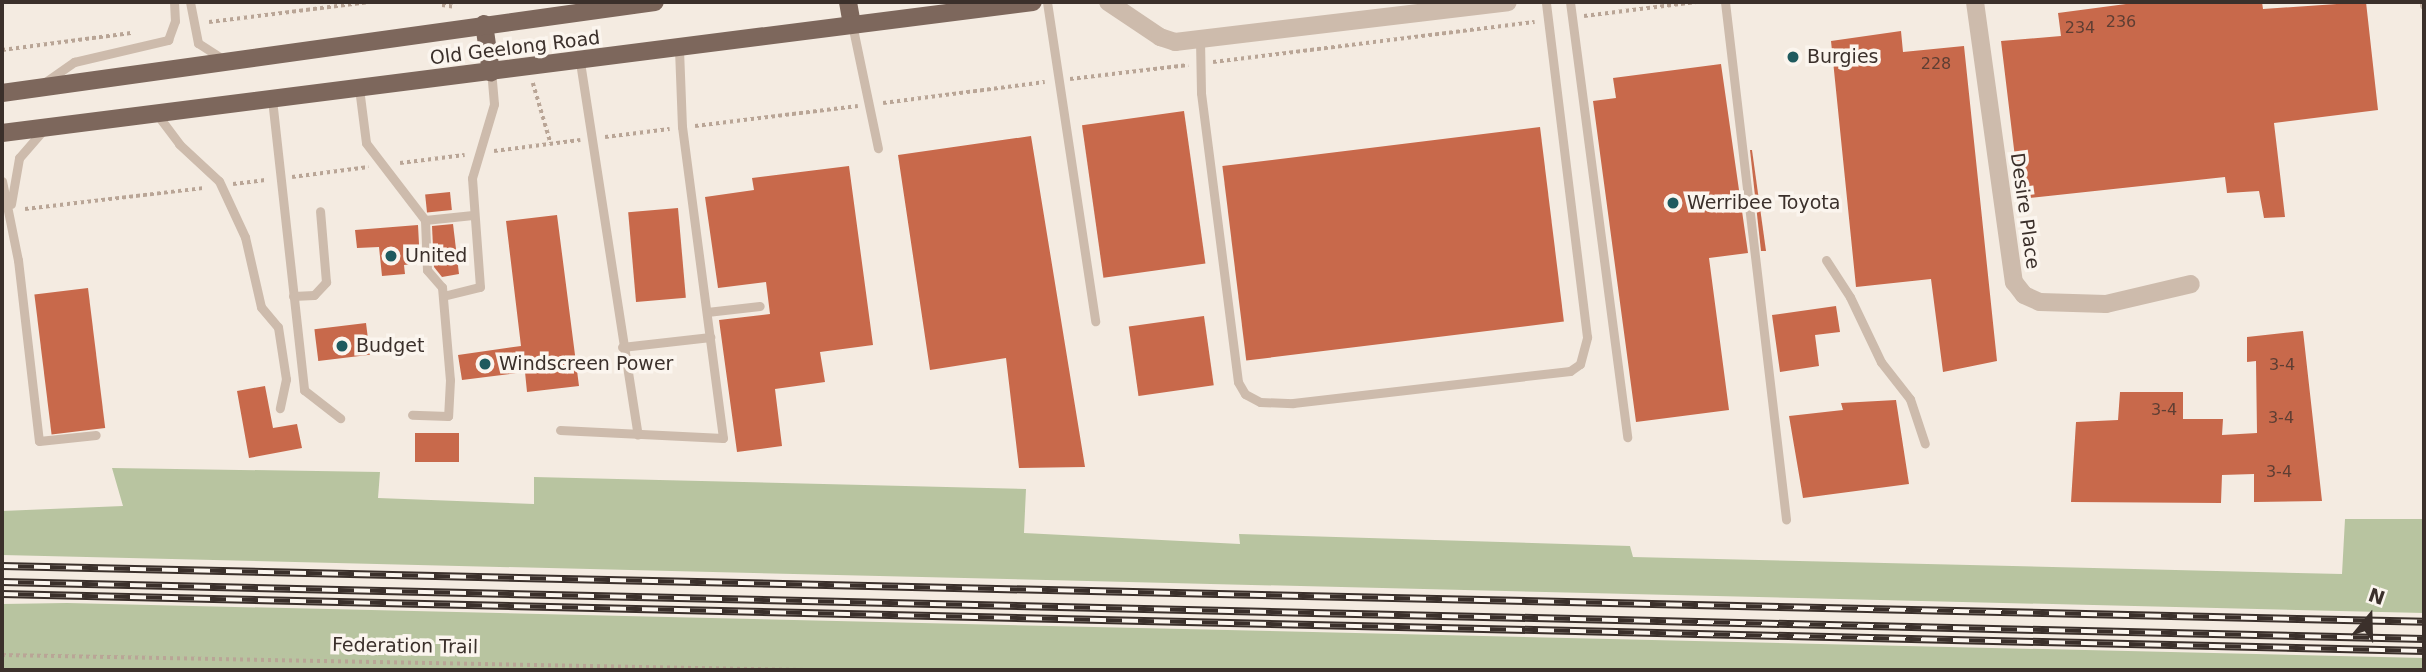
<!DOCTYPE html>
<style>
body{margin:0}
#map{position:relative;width:2426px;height:672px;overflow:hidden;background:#f4ebe1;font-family:"DejaVu Sans",sans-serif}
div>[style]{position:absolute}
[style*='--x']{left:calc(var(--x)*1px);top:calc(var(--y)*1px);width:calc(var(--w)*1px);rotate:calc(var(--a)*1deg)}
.green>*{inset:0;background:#b8c4a0}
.building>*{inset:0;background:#c8694b;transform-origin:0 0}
.path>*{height:3.5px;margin-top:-1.75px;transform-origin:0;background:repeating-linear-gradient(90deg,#b9a596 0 3.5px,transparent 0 7px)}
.lane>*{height:9px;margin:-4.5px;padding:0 4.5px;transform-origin:4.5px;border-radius:4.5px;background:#cdbbac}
.street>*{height:18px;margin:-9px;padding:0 9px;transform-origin:9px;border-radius:9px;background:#cdbbac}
.primary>*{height:18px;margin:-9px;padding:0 9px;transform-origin:9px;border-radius:9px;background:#7d675c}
.rail>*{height:8px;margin-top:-4px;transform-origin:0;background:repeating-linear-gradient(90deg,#fbf5ee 0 16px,#3b302b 0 32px);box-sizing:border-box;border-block:2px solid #3b302b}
.dots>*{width:19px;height:19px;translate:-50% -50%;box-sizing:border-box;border:4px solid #fbf5ee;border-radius:50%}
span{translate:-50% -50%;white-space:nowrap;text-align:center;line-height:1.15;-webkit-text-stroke:7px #fbf5ee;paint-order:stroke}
.number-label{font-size:16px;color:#5e3e33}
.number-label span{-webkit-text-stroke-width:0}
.street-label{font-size:19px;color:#3b302b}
.poi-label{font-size:19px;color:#3b302b}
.left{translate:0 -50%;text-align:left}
.frame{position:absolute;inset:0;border:4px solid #3b302b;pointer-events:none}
.north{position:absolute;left:2335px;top:581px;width:70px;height:70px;-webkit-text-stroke:5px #fbf5ee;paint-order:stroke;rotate:19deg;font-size:19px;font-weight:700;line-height:28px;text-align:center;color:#3b302b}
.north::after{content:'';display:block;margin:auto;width:24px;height:32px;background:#3b302b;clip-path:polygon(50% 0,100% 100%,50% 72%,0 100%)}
</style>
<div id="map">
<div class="green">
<div style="clip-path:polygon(112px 468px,380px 472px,378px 498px,534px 504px,534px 477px,1026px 489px,1024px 533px,1240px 544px,1239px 534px,1630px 546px,1633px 557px,2342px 574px,2345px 519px,2424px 519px,2424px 613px,2px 555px,2px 511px,123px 506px)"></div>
<div style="clip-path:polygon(67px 603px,2424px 658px,2424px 670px,2px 670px,2px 604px)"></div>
</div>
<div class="building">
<div style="clip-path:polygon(2141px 2px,2262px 2px,2263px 9px,2366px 2px,2378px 110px,2274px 123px,2285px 217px,2264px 218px,2259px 191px,2227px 193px,2225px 177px,2020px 199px,2001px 41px,2061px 36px,2058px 13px)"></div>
<div style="clip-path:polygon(1901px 31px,1903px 52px,1964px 46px,1997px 361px,1943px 372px,1931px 279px,1856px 287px,1831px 41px)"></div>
<div style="clip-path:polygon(1721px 64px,1748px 253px,1709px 258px,1729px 410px,1636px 422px,1593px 101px,1616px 98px,1613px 78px)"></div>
<div style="left:1184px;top:111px;width:154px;height:103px;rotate:82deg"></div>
<div style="left:1540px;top:127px;width:196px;height:320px;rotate:83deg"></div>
<div style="clip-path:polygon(1031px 136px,1085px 467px,1019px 468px,1006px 358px,930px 370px,898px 155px)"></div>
<div style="clip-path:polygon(1750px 150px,1752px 150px,1766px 251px,1761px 251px)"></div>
<div style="clip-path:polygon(849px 166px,873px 345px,820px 352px,825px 382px,775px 389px,782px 446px,737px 452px,719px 320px,770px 314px,766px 282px,718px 288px,705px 197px,754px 190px,752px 178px)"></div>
<div style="left:450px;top:192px;width:18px;height:25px;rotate:84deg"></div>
<div style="left:678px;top:208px;width:90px;height:50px;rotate:85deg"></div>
<div style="clip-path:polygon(557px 215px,579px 386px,527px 392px,525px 372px,462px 380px,458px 355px,521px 346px,506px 221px)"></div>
<div style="clip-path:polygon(453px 224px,459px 274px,442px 277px,434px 267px,432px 226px)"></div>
<div style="clip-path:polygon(418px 225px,420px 263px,404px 265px,405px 274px,382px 276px,379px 247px,357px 248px,355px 230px)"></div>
<div style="left:88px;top:288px;width:141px;height:54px;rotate:83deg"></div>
<div style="clip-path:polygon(1836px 306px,1840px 332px,1815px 335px,1819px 366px,1780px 372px,1772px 315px)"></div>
<div style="left:1204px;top:316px;width:70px;height:76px;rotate:82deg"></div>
<div style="left:366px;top:323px;width:32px;height:52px;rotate:83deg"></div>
<div style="clip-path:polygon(2303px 331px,2322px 501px,2254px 502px,2254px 474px,2222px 475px,2221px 503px,2071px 502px,2076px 422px,2118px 420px,2120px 392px,2183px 392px,2183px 419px,2223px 419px,2222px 435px,2257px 433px,2256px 361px,2247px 362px,2247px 337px)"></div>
<div style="clip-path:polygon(265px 386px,273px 428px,297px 424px,302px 448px,249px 458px,237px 391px)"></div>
<div style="clip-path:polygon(1896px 400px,1909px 484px,1803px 498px,1789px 416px,1843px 410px,1841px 403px)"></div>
<div style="left:459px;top:433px;width:29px;height:44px;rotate:90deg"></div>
</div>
<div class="path">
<div style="--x:442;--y:5;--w:14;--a:8"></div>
<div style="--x:1584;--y:16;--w:113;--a:-7.1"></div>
<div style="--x:209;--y:22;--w:161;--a:-7.1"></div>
<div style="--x:2;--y:50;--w:130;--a:-7.5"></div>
<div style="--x:1213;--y:62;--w:324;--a:-7.1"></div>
<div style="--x:1070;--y:79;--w:119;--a:-6.8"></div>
<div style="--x:533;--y:83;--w:64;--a:73.6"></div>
<div style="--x:883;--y:103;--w:163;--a:-7.4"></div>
<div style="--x:695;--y:126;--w:164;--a:-7"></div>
<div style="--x:605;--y:137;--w:65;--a:-7"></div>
<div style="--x:494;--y:151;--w:87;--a:-7.3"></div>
<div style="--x:400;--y:163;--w:65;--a:-7"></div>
<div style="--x:292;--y:177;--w:77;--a:-7.5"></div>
<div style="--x:233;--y:184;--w:34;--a:-7"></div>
<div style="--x:25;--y:209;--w:181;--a:-6.7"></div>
<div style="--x:2;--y:655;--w:806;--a:1.07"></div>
</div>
<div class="lane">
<div style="--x:190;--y:2;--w:42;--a:79"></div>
<div style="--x:198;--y:43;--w:30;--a:33"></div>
<div style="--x:1047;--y:2;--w:323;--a:81.4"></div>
<div style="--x:1570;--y:2;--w:439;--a:82.5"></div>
<div style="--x:1725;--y:2;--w:521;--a:83.27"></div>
<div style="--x:2424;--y:2;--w:3;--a:90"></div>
<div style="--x:852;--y:24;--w:127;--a:78.2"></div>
<div style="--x:1200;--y:40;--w:53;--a:88.9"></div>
<div style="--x:1201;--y:93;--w:291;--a:82.7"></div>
<div style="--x:1238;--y:382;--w:14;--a:60"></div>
<div style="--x:1245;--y:394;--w:17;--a:28"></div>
<div style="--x:1260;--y:402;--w:33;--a:2"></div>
<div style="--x:1293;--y:403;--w:279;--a:-6.6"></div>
<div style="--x:1570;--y:371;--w:12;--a:-35"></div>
<div style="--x:1580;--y:364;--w:28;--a:-75"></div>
<div style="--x:1587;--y:337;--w:337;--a:-97"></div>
<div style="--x:580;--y:62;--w:377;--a:81.2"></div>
<div style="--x:44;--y:83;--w:37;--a:-35"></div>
<div style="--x:74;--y:62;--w:97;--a:-13.2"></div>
<div style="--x:168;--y:40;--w:20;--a:-70"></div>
<div style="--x:175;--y:21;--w:19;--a:-93"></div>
<div style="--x:359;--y:88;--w:55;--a:82.7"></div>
<div style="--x:366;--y:143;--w:97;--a:52.5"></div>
<div style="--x:425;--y:220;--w:50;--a:87.7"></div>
<div style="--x:427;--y:270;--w:23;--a:49"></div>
<div style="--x:442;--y:287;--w:93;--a:85.1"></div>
<div style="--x:450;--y:380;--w:36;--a:93"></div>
<div style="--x:448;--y:416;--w:36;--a:-178"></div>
<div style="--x:272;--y:99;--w:293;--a:83.7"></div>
<div style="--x:304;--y:390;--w:46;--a:37.9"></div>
<div style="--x:156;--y:113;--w:39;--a:53"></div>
<div style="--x:179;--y:144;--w:54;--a:42.8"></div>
<div style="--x:219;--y:181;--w:62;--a:65.1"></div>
<div style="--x:245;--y:237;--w:72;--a:77.1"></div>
<div style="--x:261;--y:307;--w:26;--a:50"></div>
<div style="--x:278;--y:327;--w:53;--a:81.3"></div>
<div style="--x:286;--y:379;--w:30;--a:102"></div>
<div style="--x:2;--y:181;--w:81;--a:78.6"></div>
<div style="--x:18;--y:260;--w:182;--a:83.4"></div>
<div style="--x:39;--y:441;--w:57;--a:-6"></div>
<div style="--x:11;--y:204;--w:47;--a:-80.1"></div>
<div style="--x:19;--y:158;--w:37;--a:-49"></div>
<div style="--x:425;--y:220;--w:48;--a:-5.9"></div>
<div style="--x:1826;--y:260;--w:44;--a:57"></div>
<div style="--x:1850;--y:297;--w:72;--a:64.5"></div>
<div style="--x:1881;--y:362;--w:47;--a:51.9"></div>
<div style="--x:1910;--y:399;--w:47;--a:71.6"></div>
<div style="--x:293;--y:296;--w:21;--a:-3"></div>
<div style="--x:314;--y:295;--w:18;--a:-47"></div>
<div style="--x:326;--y:282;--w:71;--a:-94.8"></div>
<div style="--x:443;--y:296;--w:38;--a:-14"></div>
<div style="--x:480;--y:287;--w:109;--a:-94.2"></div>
<div style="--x:472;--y:178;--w:77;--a:-73.4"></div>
<div style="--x:494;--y:104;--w:32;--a:-95"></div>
<div style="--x:707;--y:312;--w:53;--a:-6.5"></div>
<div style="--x:622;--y:347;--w:89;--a:-6.5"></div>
<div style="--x:560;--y:430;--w:163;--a:2.8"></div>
<div style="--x:723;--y:438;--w:314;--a:-97.5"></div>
<div style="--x:682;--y:127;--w:79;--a:-92.2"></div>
</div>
<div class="street">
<div style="--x:1108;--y:2;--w:63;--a:33.9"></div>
<div style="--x:1160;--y:37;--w:16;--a:18"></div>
<div style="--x:1175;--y:42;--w:335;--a:-6.8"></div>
<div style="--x:1975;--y:2;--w:283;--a:82.1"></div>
<div style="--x:2014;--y:282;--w:16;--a:52"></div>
<div style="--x:2024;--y:295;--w:17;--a:24"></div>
<div style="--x:2040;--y:302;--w:66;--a:1.7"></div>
<div style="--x:2106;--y:304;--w:87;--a:-13.2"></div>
</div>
<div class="primary">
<div style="--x:848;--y:2;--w:22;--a:80"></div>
<div style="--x:484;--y:24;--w:49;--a:81.7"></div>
<div style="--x:2;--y:93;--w:659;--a:-7.93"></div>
<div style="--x:2;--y:133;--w:1039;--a:-7.24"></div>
</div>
<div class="rail">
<div style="--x:2;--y:566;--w:2423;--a:1.32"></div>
<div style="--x:2;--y:582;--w:2423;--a:1.35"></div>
<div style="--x:2;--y:594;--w:2423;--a:1.35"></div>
</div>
<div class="dots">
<div style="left:1793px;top:57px;background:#1f5a5e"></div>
<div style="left:1673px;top:203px;background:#1f5a5e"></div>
<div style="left:391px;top:256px;background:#1f5a5e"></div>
<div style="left:342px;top:346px;background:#1f5a5e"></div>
<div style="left:485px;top:364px;background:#1f5a5e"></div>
</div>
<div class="number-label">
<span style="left:2121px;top:22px">236</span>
<span style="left:2080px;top:28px">234</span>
<span style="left:1936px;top:64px">228</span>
<span style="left:2282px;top:365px">3-4</span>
<span style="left:2164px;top:410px">3-4</span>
<span style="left:2281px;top:418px">3-4</span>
<span style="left:2279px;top:472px">3-4</span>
</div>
<div class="street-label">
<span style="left:515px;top:48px;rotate:-7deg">Old Geelong Road</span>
<span style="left:2025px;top:211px;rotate:82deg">Desire Place</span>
<span style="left:405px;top:646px;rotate:1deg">Federation Trail</span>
</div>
<div class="poi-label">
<span class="left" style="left:1807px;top:57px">Burgies</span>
<span class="left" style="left:1687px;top:203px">Werribee Toyota</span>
<span class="left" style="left:405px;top:256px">United</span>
<span class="left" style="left:356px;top:346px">Budget</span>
<span class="left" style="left:499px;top:364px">Windscreen Power</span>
</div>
<div class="frame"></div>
<div class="north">N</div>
</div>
